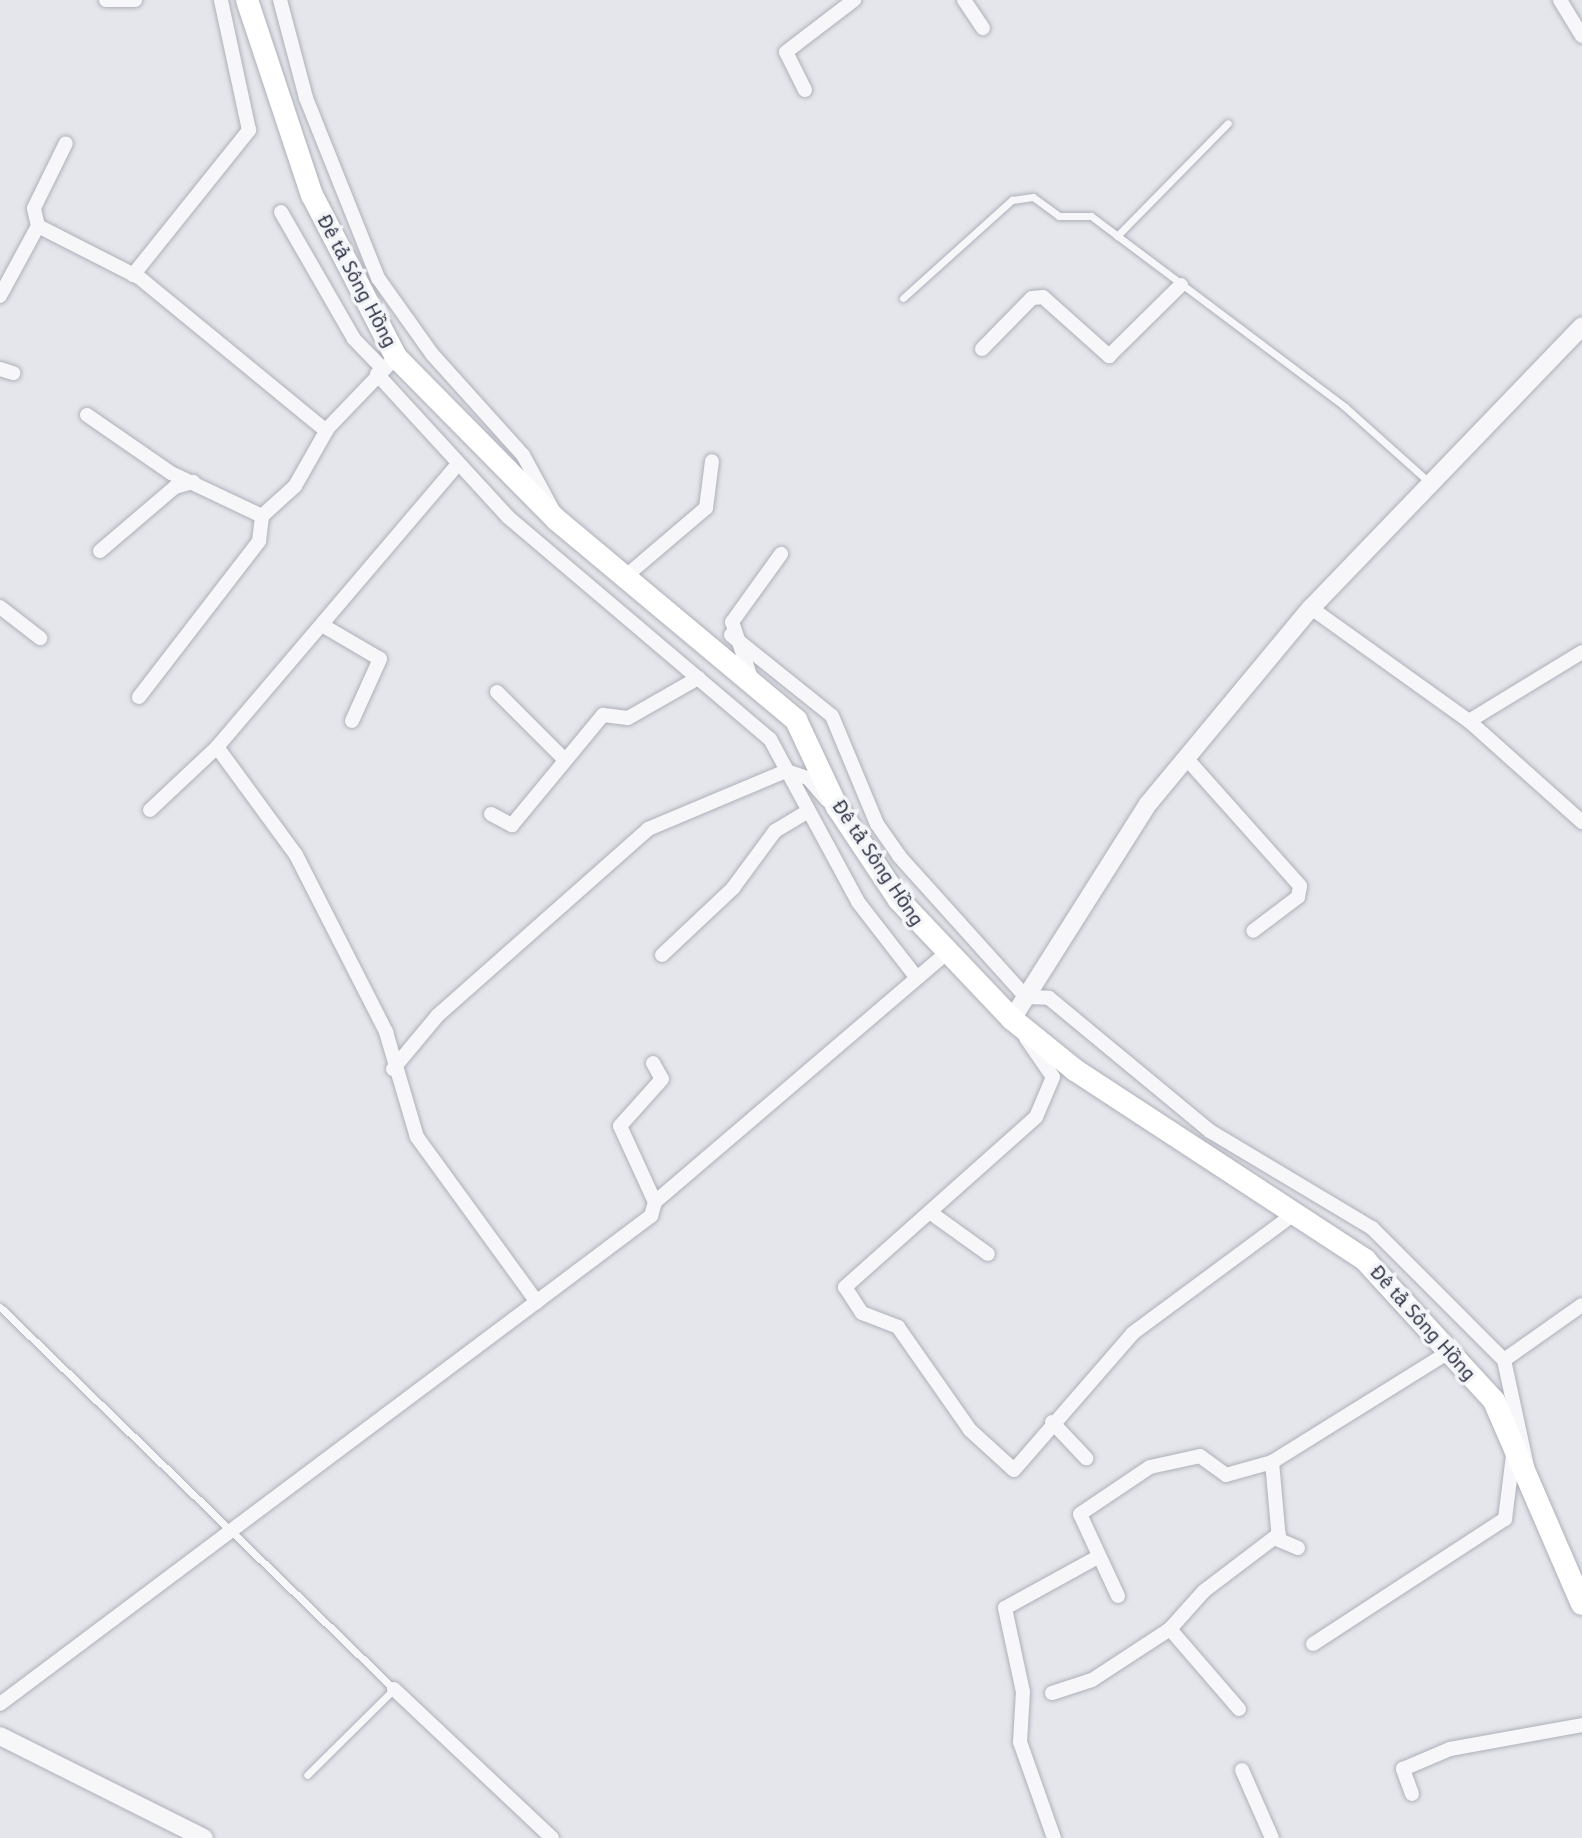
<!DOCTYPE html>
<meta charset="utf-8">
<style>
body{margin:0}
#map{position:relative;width:1582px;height:1838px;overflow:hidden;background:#e4e6eb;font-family:"PT Sans",sans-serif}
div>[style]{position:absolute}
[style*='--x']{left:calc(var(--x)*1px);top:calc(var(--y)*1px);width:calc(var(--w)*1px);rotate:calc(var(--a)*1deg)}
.roads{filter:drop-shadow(0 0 2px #adb0b9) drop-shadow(0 0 2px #adb0b9)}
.service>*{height:7px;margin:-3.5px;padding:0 3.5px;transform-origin:3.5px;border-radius:3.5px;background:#f7f7f9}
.minor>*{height:14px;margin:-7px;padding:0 7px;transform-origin:7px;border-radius:7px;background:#f7f7f9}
.tertiary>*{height:18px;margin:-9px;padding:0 9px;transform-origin:9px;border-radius:9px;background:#f7f7f9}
.primary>*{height:22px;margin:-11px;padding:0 11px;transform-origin:11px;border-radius:11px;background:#fff}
span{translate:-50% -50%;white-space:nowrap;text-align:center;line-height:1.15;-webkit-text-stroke:7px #f4f5f8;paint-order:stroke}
.street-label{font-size:20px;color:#2c3143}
</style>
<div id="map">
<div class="roads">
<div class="service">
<div style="--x:1117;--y:236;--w:158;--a:-45.5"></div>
<div style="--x:903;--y:298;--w:147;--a:-42"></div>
<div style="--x:1012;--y:200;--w:21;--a:-8"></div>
<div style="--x:1033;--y:197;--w:32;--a:36"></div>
<div style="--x:1059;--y:216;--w:32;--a:0"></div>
<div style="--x:1091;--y:216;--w:318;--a:36.9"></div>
<div style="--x:1345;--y:407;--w:113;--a:41.8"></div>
<div style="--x:0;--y:1307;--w:549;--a:44.11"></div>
<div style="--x:394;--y:1689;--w:122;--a:135.3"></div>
</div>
<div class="minor">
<div style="--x:106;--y:0;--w:29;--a:0"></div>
<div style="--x:280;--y:0;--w:101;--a:75.1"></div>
<div style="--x:306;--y:98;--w:194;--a:68.2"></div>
<div style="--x:378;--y:278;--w:93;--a:54.6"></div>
<div style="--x:432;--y:354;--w:136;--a:48"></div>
<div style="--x:523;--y:455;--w:69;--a:61.6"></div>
<div style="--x:964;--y:0;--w:34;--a:56"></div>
<div style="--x:1560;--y:0;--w:42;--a:58.6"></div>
<div style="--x:805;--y:90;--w:42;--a:-116.6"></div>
<div style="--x:786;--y:52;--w:86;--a:-37.4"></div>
<div style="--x:281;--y:212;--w:146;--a:60.1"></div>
<div style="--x:354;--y:339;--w:42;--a:46"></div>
<div style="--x:38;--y:226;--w:18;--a:-103"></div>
<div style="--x:34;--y:208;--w:72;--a:-63.8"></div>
<div style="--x:133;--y:275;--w:186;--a:-51.3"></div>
<div style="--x:249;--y:130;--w:133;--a:-102.2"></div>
<div style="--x:0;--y:296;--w:80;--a:-61.5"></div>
<div style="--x:38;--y:226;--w:114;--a:27"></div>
<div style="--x:140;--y:278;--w:241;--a:39.4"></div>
<div style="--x:982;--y:349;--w:71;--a:-45.6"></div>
<div style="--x:1032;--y:298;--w:11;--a:-5"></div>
<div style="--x:1043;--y:297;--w:89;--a:41.8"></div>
<div style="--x:1109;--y:356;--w:101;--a:-44.6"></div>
<div style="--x:0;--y:369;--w:14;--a:17"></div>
<div style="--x:377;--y:374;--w:194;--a:47.5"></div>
<div style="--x:508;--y:517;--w:343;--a:40.3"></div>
<div style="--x:770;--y:739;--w:185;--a:61.6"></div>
<div style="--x:858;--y:902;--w:96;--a:52.2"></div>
<div style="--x:87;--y:415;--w:102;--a:34.6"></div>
<div style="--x:171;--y:473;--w:101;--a:25.3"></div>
<div style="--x:458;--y:464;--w:372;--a:130.4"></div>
<div style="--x:217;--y:747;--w:134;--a:53.8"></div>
<div style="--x:296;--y:855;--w:199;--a:63"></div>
<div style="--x:386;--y:1032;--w:109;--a:73.6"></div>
<div style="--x:417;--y:1137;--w:204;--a:54"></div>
<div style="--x:100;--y:551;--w:99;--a:-40.5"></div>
<div style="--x:175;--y:487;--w:19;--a:-16"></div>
<div style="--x:626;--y:576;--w:105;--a:-40.4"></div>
<div style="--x:706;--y:508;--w:47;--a:-82.7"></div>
<div style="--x:0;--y:607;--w:51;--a:37.8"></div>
<div style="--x:1311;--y:608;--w:194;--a:35.6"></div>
<div style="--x:1469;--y:721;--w:152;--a:41.8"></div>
<div style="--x:322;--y:625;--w:67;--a:30.4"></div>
<div style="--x:380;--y:659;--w:68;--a:114.3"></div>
<div style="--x:731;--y:635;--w:129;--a:38.7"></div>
<div style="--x:832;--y:716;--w:117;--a:67.4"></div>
<div style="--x:877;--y:824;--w:39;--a:55"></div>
<div style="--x:899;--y:856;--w:190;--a:48"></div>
<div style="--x:1026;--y:997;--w:23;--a:2"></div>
<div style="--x:1049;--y:998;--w:209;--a:39.6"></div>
<div style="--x:1210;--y:1131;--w:189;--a:30.9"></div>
<div style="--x:1372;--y:1228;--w:187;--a:45"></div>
<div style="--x:751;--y:678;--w:59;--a:-108.7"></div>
<div style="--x:732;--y:622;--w:84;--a:-54.2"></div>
<div style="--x:497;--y:692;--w:96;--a:45"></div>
<div style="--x:139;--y:697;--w:197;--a:-52.4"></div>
<div style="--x:259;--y:541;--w:25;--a:-83"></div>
<div style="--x:262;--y:516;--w:45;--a:-42.3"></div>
<div style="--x:295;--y:486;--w:67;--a:-60.4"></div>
<div style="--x:328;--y:428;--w:98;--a:-46.2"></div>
<div style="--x:1469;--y:721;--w:132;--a:-31.4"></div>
<div style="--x:1187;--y:759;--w:170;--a:48.3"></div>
<div style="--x:1300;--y:886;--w:11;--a:100"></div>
<div style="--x:1298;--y:897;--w:56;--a:142.9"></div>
<div style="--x:150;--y:810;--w:92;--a:-43.2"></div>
<div style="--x:491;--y:814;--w:24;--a:28"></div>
<div style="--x:512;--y:825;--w:143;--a:-50.4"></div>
<div style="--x:603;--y:715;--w:25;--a:7"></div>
<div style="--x:628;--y:718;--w:81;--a:-29.7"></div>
<div style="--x:662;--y:955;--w:98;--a:-43.3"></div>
<div style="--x:733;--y:888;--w:71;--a:-53.6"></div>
<div style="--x:775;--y:831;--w:37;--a:-31"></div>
<div style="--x:1026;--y:1038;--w:47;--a:55.3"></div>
<div style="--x:1053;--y:1077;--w:43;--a:113"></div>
<div style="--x:1036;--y:1117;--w:256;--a:138.3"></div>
<div style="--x:845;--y:1287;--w:31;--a:57"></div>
<div style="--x:862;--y:1313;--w:39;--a:21"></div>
<div style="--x:898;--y:1327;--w:126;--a:55"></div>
<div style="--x:970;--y:1430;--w:59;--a:42.3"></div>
<div style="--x:1014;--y:1470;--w:181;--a:-49"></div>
<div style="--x:1133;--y:1333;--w:200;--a:-36.5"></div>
<div style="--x:653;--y:1063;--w:18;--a:61"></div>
<div style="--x:662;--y:1079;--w:63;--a:131.8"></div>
<div style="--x:620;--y:1126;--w:84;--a:65.3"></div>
<div style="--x:393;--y:1069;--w:70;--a:-50.2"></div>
<div style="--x:438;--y:1015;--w:281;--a:-41.5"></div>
<div style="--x:648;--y:829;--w:150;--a:-22.8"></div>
<div style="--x:786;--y:771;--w:23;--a:18"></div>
<div style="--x:808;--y:778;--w:29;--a:49"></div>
<div style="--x:931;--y:1213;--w:70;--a:35.7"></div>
<div style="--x:1052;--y:1422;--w:50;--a:46.6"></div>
<div style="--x:1528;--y:1471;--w:114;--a:-102.2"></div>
<div style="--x:1504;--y:1360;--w:95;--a:-35.2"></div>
<div style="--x:1298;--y:1548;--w:21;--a:-157"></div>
<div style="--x:1279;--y:1540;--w:78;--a:-95.1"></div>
<div style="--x:1272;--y:1462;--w:208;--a:-31.9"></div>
<div style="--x:1118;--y:1596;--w:90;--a:-114.9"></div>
<div style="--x:1080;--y:1514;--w:84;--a:-33.9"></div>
<div style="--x:1150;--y:1467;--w:51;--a:-12.4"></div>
<div style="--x:1200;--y:1456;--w:32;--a:36"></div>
<div style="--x:1226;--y:1475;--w:48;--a:-15.8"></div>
<div style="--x:1313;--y:1644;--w:229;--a:-33.1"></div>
<div style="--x:1505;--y:1519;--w:72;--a:-82.8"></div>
<div style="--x:394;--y:1689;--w:217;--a:43.3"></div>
<div style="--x:1052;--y:1693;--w:42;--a:-18"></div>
<div style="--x:1092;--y:1680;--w:93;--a:-33.2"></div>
<div style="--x:0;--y:1704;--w:814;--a:-36.86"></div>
<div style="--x:651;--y:1216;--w:15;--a:-74"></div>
<div style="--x:655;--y:1202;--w:380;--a:-40.5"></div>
<div style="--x:1239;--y:1709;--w:106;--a:-130.8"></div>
<div style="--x:1170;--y:1629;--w:51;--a:-48.2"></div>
<div style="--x:1204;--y:1591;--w:94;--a:-37.2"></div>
<div style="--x:1242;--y:1770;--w:74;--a:66.2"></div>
<div style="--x:1412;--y:1794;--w:27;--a:-110"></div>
<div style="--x:1403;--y:1769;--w:51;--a:-23.1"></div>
<div style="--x:1450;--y:1749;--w:134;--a:-10.3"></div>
<div style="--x:1054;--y:1838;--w:102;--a:-109.5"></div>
<div style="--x:1020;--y:1742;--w:50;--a:-86.6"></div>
<div style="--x:1023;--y:1692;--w:86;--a:-102.1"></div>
<div style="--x:1005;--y:1608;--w:104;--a:-28.8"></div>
</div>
<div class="tertiary">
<div style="--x:1012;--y:1019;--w:254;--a:-57.7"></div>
<div style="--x:1148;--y:804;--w:255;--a:-50.3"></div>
<div style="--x:1311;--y:608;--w:391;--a:-46.1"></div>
<div style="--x:0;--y:1736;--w:228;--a:26.6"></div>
</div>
<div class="primary">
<div style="--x:247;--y:0;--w:206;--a:71.6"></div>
<div style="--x:312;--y:195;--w:182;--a:62.6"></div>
<div style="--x:396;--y:357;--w:229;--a:45.4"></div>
<div style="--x:557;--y:520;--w:312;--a:39.9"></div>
<div style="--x:796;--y:720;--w:96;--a:64.8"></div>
<div style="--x:837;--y:807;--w:112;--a:56.3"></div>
<div style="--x:899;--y:900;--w:164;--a:46.5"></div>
<div style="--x:1012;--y:1019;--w:81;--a:39"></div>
<div style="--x:1075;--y:1070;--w:347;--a:33.2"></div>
<div style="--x:1365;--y:1260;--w:191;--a:47.5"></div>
<div style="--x:1494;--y:1401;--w:221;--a:66.6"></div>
</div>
</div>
<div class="street-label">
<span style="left:357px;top:281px;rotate:62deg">Đê tả Sông Hồng</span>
<span style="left:878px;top:863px;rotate:56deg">Đê tả Sông Hồng</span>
<span style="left:1423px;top:1323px;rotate:48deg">Đê tả Sông Hồng</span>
</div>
</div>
